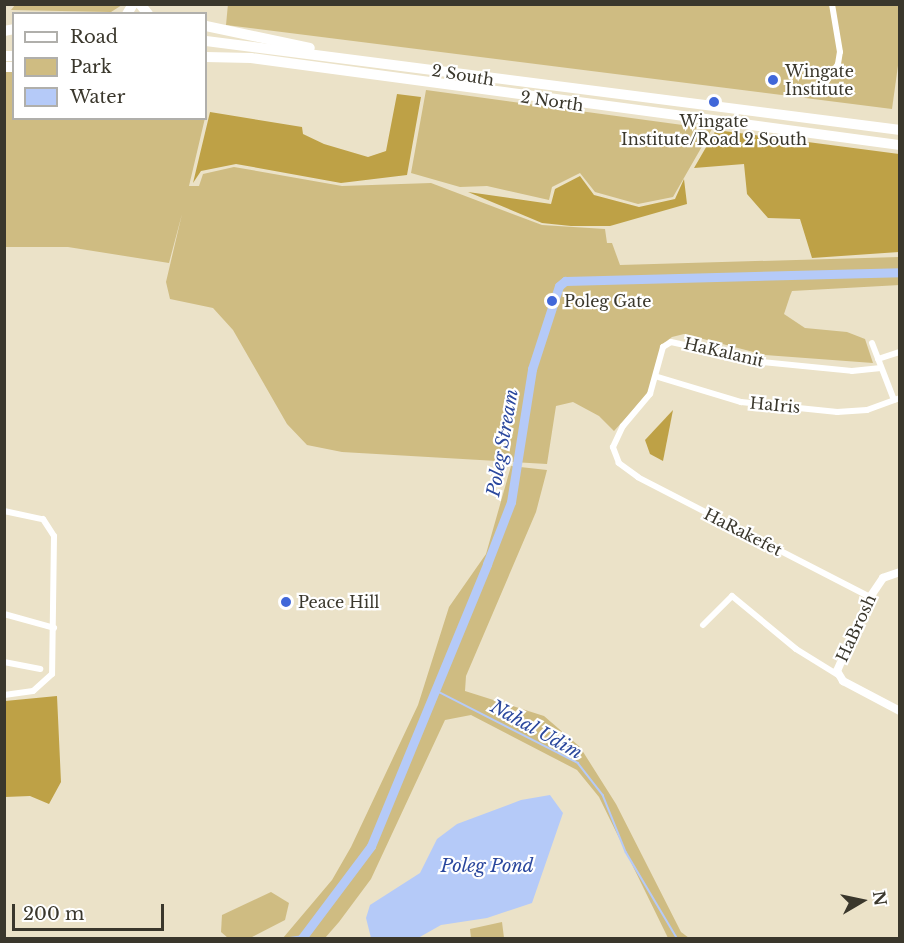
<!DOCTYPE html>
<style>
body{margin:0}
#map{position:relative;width:904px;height:943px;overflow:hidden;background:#ebe2c8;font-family:"Libre Baskerville",serif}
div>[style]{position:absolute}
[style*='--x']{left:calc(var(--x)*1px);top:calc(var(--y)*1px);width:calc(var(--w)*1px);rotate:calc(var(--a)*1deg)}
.green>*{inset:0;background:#cfbc82}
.forest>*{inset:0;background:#bea146}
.water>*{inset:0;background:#b5caf8}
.stream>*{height:1.5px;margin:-0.75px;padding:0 0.75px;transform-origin:0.75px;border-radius:0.75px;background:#b5caf8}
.river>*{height:9px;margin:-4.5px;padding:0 4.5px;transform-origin:4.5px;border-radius:4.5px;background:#b5caf8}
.minor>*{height:6px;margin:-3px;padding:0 3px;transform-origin:3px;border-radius:3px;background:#fff}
.tertiary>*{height:8px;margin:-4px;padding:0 4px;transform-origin:4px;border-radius:4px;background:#fff}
.motorway>*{height:10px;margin:-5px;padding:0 5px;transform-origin:5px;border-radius:5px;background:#fff}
.dots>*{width:16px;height:16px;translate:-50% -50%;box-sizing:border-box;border:3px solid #fff;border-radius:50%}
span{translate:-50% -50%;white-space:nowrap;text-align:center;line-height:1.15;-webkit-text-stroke:4.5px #fff;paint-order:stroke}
.poi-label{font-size:16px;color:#3a372c}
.left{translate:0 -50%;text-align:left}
.street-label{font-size:16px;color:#3a372c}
.water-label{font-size:18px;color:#2a479d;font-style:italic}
.frame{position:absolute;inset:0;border:6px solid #3a372c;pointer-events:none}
.legend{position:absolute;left:12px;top:12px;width:195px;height:108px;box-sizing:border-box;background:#fff;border:2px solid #b0afab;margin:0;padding:8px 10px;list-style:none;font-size:18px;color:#3a372c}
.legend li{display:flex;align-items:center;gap:12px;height:30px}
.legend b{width:30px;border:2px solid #b0afab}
.north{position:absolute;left:832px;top:871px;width:60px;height:60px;-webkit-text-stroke:4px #fff;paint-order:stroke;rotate:81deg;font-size:16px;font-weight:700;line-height:24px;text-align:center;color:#3a372c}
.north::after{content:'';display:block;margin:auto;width:21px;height:27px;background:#3a372c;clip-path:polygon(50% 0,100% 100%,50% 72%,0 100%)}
.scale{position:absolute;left:12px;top:904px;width:152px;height:27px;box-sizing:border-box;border:3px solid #3a372c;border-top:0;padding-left:8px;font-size:18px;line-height:21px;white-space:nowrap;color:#3a372c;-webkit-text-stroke:4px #fff;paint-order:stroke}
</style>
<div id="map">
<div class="green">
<div style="clip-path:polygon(228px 4px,899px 4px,900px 51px,892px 109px,226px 25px)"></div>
<div style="clip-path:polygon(15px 5px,15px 4px,122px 5px,111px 12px,11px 10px)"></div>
<div style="clip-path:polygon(13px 70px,14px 118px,205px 118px,189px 186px,199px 186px,203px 174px,234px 167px,342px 186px,431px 183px,542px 225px,605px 229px,607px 243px,612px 243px,620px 265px,899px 257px,900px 285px,792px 291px,790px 296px,784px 314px,805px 328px,847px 332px,865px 339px,873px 363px,765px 355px,684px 334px,672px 337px,664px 343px,650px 391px,614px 431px,599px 416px,573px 402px,556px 406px,547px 464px,342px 452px,307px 445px,287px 424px,233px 330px,213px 308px,170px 299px,166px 282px,182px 214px,169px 263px,68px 247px,5px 247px,5px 71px)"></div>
<div style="clip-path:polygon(426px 90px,712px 129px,673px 197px,638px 204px,595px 192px,580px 173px,552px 187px,549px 200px,487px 186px,460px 187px,411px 173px)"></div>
<div style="clip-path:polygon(511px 466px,547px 470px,536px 512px,466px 676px,465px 691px,544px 716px,580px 747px,616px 804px,681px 932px,689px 938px,668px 938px,599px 797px,577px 770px,471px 715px,445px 720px,371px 879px,339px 922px,325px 938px,283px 938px,332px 880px,351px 847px,418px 705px,449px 607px,486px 554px)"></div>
<div style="clip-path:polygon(271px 892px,289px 903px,285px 920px,250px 938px,228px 938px,221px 932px,222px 915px)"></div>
<div style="clip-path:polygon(502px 922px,504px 938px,471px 938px,470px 929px)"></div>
</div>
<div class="forest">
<div style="clip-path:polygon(397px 94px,421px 97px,407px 175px,341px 183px,236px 164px,201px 171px,193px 183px,210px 112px,302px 127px,303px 134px,324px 144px,368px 157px,386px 151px)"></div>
<div style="clip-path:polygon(716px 130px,899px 154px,899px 252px,812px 258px,800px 219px,768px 218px,747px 194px,744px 164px,694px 168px)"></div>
<div style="clip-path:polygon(580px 176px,594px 195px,639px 207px,675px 199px,684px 179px,687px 204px,610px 226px,571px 226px,542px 223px,468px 192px,551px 204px,555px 189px)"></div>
<div style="clip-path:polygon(673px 410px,663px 461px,650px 454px,645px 440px)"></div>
<div style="clip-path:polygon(57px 696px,61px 782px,49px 804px,30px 796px,5px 797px,5px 701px)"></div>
</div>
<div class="water">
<div style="clip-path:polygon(550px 795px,563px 813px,532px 903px,487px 918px,441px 925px,418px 938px,371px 938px,366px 918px,370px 905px,420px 873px,437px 839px,457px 824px,521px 800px)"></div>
</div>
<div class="stream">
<div style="--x:433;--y:689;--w:163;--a:27"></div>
<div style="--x:578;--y:763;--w:41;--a:52"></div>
<div style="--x:603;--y:795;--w:61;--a:68"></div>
<div style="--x:626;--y:852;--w:100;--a:59.3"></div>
<div style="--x:290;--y:938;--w:14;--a:-8"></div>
</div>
<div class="river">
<div style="--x:302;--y:938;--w:115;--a:-53.1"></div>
<div style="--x:371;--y:846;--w:305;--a:-67.6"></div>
<div style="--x:487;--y:564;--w:66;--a:-68.8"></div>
<div style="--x:511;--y:502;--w:135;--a:-81"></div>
<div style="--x:532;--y:369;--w:87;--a:-72"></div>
<div style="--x:559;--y:286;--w:8;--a:-40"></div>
<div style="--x:565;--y:281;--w:335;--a:-1.5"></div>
</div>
<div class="minor">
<div style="--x:824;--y:85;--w:25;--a:-56"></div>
<div style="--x:838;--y:64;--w:12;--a:-81"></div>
<div style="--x:840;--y:52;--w:49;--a:-99.5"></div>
<div style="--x:872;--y:343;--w:61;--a:68.9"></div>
<div style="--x:878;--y:359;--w:23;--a:-18"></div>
<div style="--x:658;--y:377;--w:87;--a:16.8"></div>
<div style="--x:741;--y:402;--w:97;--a:5.9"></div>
<div style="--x:837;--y:412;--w:30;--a:-4"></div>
<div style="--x:867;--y:410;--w:35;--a:-20"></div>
<div style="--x:4;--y:511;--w:40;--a:12"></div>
<div style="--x:43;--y:519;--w:20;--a:57"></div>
<div style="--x:54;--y:536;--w:138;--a:90.8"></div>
<div style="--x:52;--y:674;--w:25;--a:138"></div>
<div style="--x:33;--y:691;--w:29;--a:172"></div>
<div style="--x:870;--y:597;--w:261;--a:-152.7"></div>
<div style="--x:638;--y:477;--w:24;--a:-144"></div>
<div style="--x:619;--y:463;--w:17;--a:-111"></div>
<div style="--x:613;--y:447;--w:23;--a:-65"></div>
<div style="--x:623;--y:426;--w:42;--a:-49.8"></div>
<div style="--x:650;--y:394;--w:49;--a:-74.5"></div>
<div style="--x:663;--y:347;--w:9;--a:-32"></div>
<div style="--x:671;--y:342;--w:92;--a:12.5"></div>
<div style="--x:761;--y:362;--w:91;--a:5.6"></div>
<div style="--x:852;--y:371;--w:29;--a:-6"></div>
<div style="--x:4;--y:614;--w:52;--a:15.6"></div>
<div style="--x:703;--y:625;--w:41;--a:-45"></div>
<div style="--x:732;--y:596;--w:83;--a:39.6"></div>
<div style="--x:796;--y:649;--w:49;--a:31.8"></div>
<div style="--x:4;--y:662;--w:37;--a:11"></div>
</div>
<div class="tertiary">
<div style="--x:900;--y:572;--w:18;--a:161"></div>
<div style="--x:883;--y:578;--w:23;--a:124"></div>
<div style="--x:870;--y:597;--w:81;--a:114"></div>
<div style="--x:837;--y:671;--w:12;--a:59"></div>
<div style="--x:843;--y:681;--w:64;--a:27.8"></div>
</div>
<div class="motorway">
<div style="--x:140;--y:4;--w:13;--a:51"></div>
<div style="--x:127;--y:14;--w:12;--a:-59"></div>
<div style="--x:206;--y:26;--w:106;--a:11.9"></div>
<div style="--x:4;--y:31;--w:10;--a:-11"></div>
<div style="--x:206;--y:41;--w:700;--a:7.31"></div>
<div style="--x:4;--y:56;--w:10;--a:0"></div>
<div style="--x:206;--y:57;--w:45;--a:1.3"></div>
<div style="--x:251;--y:58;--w:655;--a:7.64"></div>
<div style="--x:4;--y:67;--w:10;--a:0"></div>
</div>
<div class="dots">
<div style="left:773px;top:80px;background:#4067d9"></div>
<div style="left:714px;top:102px;background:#4067d9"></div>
<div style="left:552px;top:301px;background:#4067d9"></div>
<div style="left:286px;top:602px;background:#4067d9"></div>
</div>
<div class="poi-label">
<span class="left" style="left:785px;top:80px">Wingate<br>Institute</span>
<span style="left:714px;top:130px">Wingate<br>Institute/Road 2 South</span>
<span class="left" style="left:564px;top:301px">Poleg Gate</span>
<span class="left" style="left:298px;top:602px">Peace Hill</span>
</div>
<div class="street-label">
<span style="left:463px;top:75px;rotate:9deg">2 South</span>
<span style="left:552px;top:101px;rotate:8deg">2 North</span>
<span style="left:724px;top:352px;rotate:13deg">HaKalanit</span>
<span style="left:775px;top:405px;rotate:5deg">HaIris</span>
<span style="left:743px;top:532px;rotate:27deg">HaRakefet</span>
<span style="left:856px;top:628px;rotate:-65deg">HaBrosh</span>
</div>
<div class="water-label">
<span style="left:503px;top:443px;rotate:-80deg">Poleg Stream</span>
<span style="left:536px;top:730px;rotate:29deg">Nahal Udim</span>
<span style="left:487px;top:866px">Poleg Pond</span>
</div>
<div class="frame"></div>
<ul class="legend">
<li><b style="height:8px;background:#fff"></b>Road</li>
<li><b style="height:16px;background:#cfbc82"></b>Park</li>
<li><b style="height:16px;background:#b5caf8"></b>Water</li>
</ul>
<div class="north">N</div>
<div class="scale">200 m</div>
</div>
